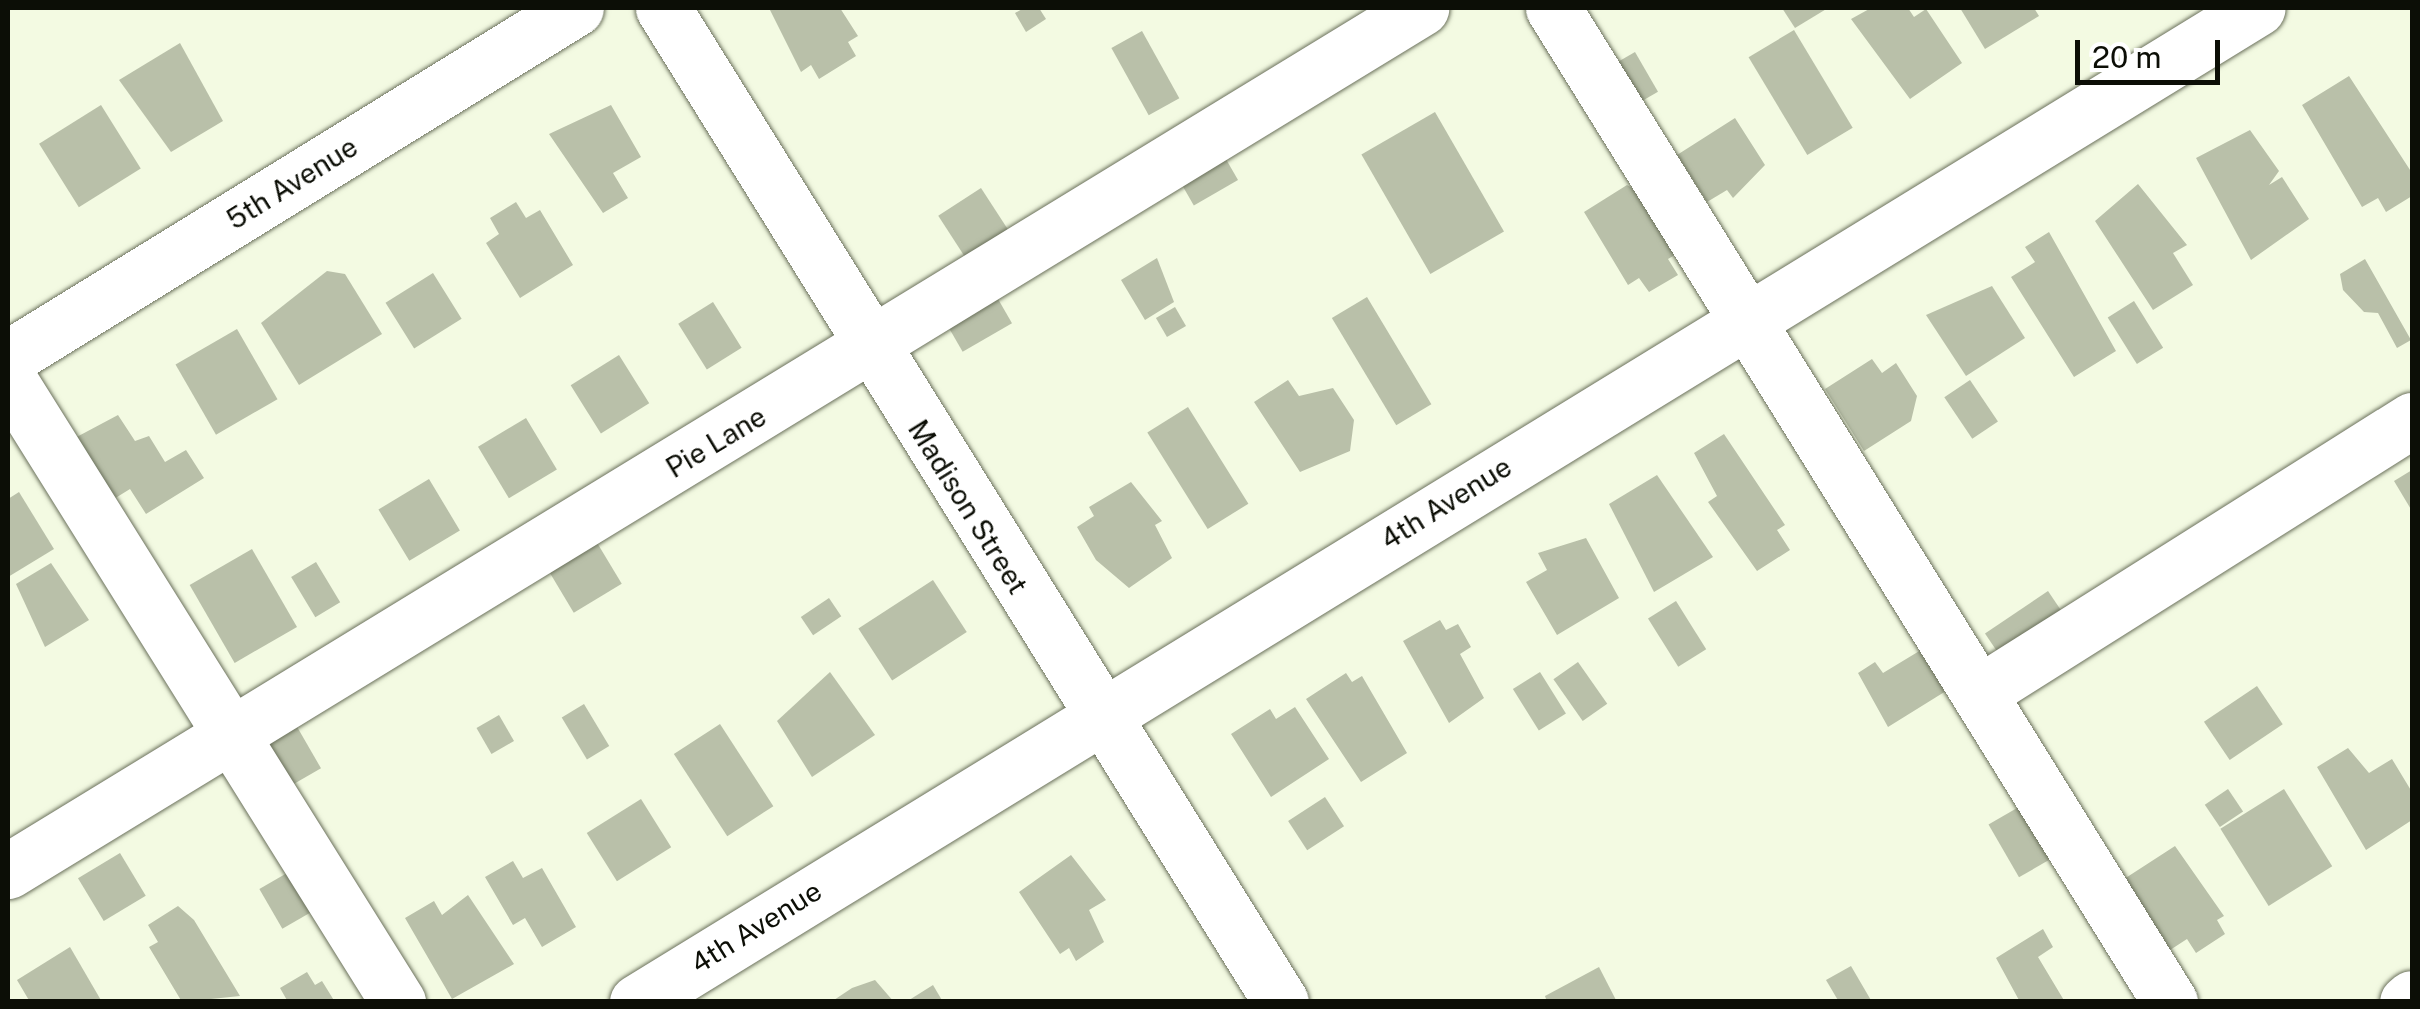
<!DOCTYPE html>
<style>
body{margin:0}
#map{position:relative;width:2420px;height:1009px;overflow:hidden;background:#f3fae2;font-family:"Public Sans",sans-serif}
div>[style]{position:absolute}
[style*='--x']{left:calc(var(--x)*1px);top:calc(var(--y)*1px);width:calc(var(--w)*1px);rotate:calc(var(--a)*1deg)}
.building>*{inset:0;background:#b9c0a9;transform-origin:0 0}
.roads{filter:drop-shadow(0 0 2px #6b715c) drop-shadow(0 0 2px #6b715c)}
.minor>*{height:55px;margin:-27.5px;padding:0 27.5px;transform-origin:27.5px;border-radius:27.5px;background:#fff}
span{translate:-50% -50%;white-space:nowrap;text-align:center;line-height:1.15;-webkit-text-stroke:9px #fff;paint-order:stroke}
.street-label{font-size:28px;color:#0c0e06}
.frame{position:absolute;inset:0;border:10px solid #0c0e06;pointer-events:none}
.scale{position:absolute;left:2075px;top:40px;width:145px;height:45px;box-sizing:border-box;border:5px solid #0c0e06;border-top:0;padding-left:12px;font-size:30px;line-height:35px;white-space:nowrap;color:#0c0e06;-webkit-text-stroke:8px #fff;paint-order:stroke}
</style>
<div id="map">
<div class="building">
<div style="clip-path:polygon(769px 8px,840px 8px,858px 36px,848px 42px,856px 56px,819px 79px,811px 65px,801px 72px)"></div>
<div style="clip-path:polygon(1024px 8px,1039px 8px,1046px 19px,1026px 32px,1015px 13px)"></div>
<div style="clip-path:polygon(1782px 8px,1828px 8px,1795px 28px)"></div>
<div style="clip-path:polygon(1871px 8px,1908px 8px,1914px 17px,1926px 9px,1962px 63px,1910px 99px,1851px 19px)"></div>
<div style="clip-path:polygon(1960px 8px,2034px 8px,2039px 16px,1985px 49px)"></div>
<div style="left:1794px;top:30px;width:114px;height:53px;rotate:59deg"></div>
<div style="left:1142px;top:31px;width:77px;height:35px;rotate:61deg"></div>
<div style="clip-path:polygon(180px 43px,223px 121px,171px 152px,119px 80px)"></div>
<div style="left:1635px;top:52px;width:46px;height:29px;rotate:60deg"></div>
<div style="clip-path:polygon(2349px 76px,2412px 173px,2412px 196px,2386px 212px,2378px 198px,2362px 207px,2302px 105px)"></div>
<div style="left:101px;top:105px;width:75px;height:73px;rotate:58deg"></div>
<div style="clip-path:polygon(611px 105px,641px 157px,613px 173px,628px 198px,603px 213px,549px 134px)"></div>
<div style="left:1435px;top:112px;width:138px;height:85px;rotate:60deg"></div>
<div style="clip-path:polygon(1735px 118px,1765px 165px,1733px 198px,1727px 190px,1707px 202px,1677px 155px)"></div>
<div style="clip-path:polygon(2250px 130px,2279px 171px,2269px 185px,2282px 177px,2309px 219px,2251px 260px,2196px 158px)"></div>
<div style="left:1219px;top:147px;width:38px;height:51px;rotate:60deg"></div>
<div style="clip-path:polygon(2138px 184px,2187px 245px,2173px 253px,2193px 285px,2153px 310px,2095px 221px)"></div>
<div style="clip-path:polygon(1627px 185px,1646px 196px,1680px 252px,1668px 259px,1678px 275px,1649px 292px,1639px 278px,1628px 285px,1584px 212px)"></div>
<div style="left:981px;top:188px;width:54px;height:51px;rotate:57deg"></div>
<div style="clip-path:polygon(516px 202px,526px 218px,540px 210px,573px 265px,520px 298px,486px 243px,499px 234px,490px 218px)"></div>
<div style="clip-path:polygon(2049px 232px,2116px 351px,2074px 377px,2011px 277px,2035px 262px,2025px 247px)"></div>
<div style="clip-path:polygon(1157px 258px,1174px 302px,1145px 320px,1121px 280px)"></div>
<div style="clip-path:polygon(2365px 259px,2411px 340px,2397px 348px,2378px 313px,2364px 312px,2343px 290px,2340px 274px)"></div>
<div style="clip-path:polygon(327px 271px,345px 274px,382px 334px,299px 385px,261px 323px)"></div>
<div style="left:433px;top:273px;width:54px;height:56px;rotate:58deg"></div>
<div style="clip-path:polygon(1992px 286px,2025px 338px,1966px 376px,1926px 315px)"></div>
<div style="left:994px;top:292px;width:36px;height:57px;rotate:60deg"></div>
<div style="left:1367px;top:297px;width:125px;height:41px;rotate:59deg"></div>
<div style="left:2134px;top:301px;width:55px;height:31px;rotate:58deg"></div>
<div style="left:713px;top:302px;width:54px;height:41px;rotate:58deg"></div>
<div style="left:1175px;top:307px;width:22px;height:22px;rotate:60deg"></div>
<div style="left:237px;top:329px;width:81px;height:71px;rotate:60deg"></div>
<div style="left:619px;top:355px;width:57px;height:57px;rotate:58deg"></div>
<div style="clip-path:polygon(1872px 359px,1882px 373px,1896px 363px,1917px 396px,1911px 421px,1864px 451px,1825px 389px)"></div>
<div style="clip-path:polygon(1288px 380px,1299px 396px,1333px 388px,1354px 420px,1350px 451px,1300px 472px,1254px 402px)"></div>
<div style="left:1970px;top:380px;width:50px;height:31px;rotate:56deg"></div>
<div style="left:1188px;top:407px;width:114px;height:48px;rotate:58deg"></div>
<div style="clip-path:polygon(118px 415px,135px 441px,149px 436px,165px 462px,186px 450px,204px 478px,146px 514px,130px 489px,109px 502px,71px 440px)"></div>
<div style="left:526px;top:418px;width:60px;height:56px;rotate:59deg"></div>
<div style="clip-path:polygon(1724px 434px,1785px 525px,1777px 530px,1790px 550px,1757px 571px,1708px 502px,1717px 496px,1694px 453px)"></div>
<div style="clip-path:polygon(2412px 470px,2412px 511px,2394px 481px)"></div>
<div style="clip-path:polygon(1657px 475px,1713px 557px,1654px 592px,1609px 504px)"></div>
<div style="left:429px;top:479px;width:60px;height:59px;rotate:59deg"></div>
<div style="clip-path:polygon(1131px 482px,1162px 521px,1155px 525px,1172px 558px,1129px 588px,1096px 560px,1077px 527px,1094px 516px,1089px 507px)"></div>
<div style="clip-path:polygon(19px 492px,54px 549px,8px 577px,8px 499px)"></div>
<div style="clip-path:polygon(1586px 538px,1619px 598px,1557px 635px,1526px 582px,1547px 570px,1538px 553px)"></div>
<div style="left:596px;top:541px;width:50px;height:56px;rotate:59deg"></div>
<div style="left:252px;top:549px;width:90px;height:72px;rotate:60deg"></div>
<div style="left:316px;top:562px;width:47px;height:29px;rotate:59deg"></div>
<div style="clip-path:polygon(51px 563px,89px 620px,45px 647px,16px 584px)"></div>
<div style="left:933px;top:580px;width:62px;height:89px;rotate:57deg"></div>
<div style="left:2048px;top:591px;width:25px;height:76px;rotate:56deg"></div>
<div style="left:829px;top:598px;width:22px;height:34px;rotate:56deg"></div>
<div style="left:1676px;top:601px;width:57px;height:33px;rotate:58deg"></div>
<div style="clip-path:polygon(1440px 620px,1446px 630px,1458px 624px,1471px 647px,1460px 654px,1484px 698px,1449px 723px,1403px 641px)"></div>
<div style="clip-path:polygon(1921px 650px,1946px 691px,1888px 727px,1858px 673px,1875px 662px,1883px 673px)"></div>
<div style="left:1578px;top:662px;width:51px;height:30px;rotate:55deg"></div>
<div style="clip-path:polygon(830px 672px,875px 735px,812px 777px,777px 721px)"></div>
<div style="left:1540px;top:672px;width:49px;height:32px;rotate:58deg"></div>
<div style="clip-path:polygon(1346px 673px,1352px 682px,1362px 676px,1407px 753px,1361px 782px,1306px 699px)"></div>
<div style="left:2257px;top:686px;width:46px;height:64px;rotate:56deg"></div>
<div style="left:584px;top:704px;width:49px;height:26px;rotate:59deg"></div>
<div style="clip-path:polygon(1295px 707px,1329px 759px,1271px 797px,1231px 734px,1270px 709px,1276px 719px)"></div>
<div style="left:499px;top:715px;width:30px;height:26px;rotate:60deg"></div>
<div style="left:720px;top:724px;width:98px;height:55px;rotate:57deg"></div>
<div style="left:296px;top:725px;width:50px;height:37px;rotate:60deg"></div>
<div style="clip-path:polygon(2348px 748px,2369px 773px,2392px 759px,2412px 792px,2412px 820px,2366px 850px,2317px 767px)"></div>
<div style="left:2228px;top:789px;width:27px;height:28px;rotate:56deg"></div>
<div style="left:2284px;top:789px;width:91px;height:75px;rotate:58deg"></div>
<div style="left:1325px;top:797px;width:35px;height:44px;rotate:57deg"></div>
<div style="left:641px;top:799px;width:57px;height:64px;rotate:58deg"></div>
<div style="left:2024px;top:804px;width:61px;height:41px;rotate:60deg"></div>
<div style="clip-path:polygon(2175px 846px,2224px 916px,2217px 920px,2225px 934px,2196px 953px,2187px 939px,2167px 952px,2121px 881px)"></div>
<div style="left:120px;top:853px;width:50px;height:49px;rotate:59deg"></div>
<div style="clip-path:polygon(1071px 855px,1106px 900px,1089px 910px,1104px 942px,1076px 961px,1069px 948px,1060px 954px,1019px 892px)"></div>
<div style="clip-path:polygon(513px 861px,523px 878px,542px 868px,576px 927px,542px 947px,525px 918px,513px 925px,485px 877px)"></div>
<div style="left:294px;top:869px;width:46px;height:40px;rotate:60deg"></div>
<div style="clip-path:polygon(468px 895px,514px 964px,452px 999px,405px 918px,434px 901px,442px 915px)"></div>
<div style="clip-path:polygon(178px 906px,194px 920px,240px 996px,182px 1002px,149px 947px,158px 942px,148px 925px)"></div>
<div style="clip-path:polygon(2043px 929px,2053px 947px,2038px 957px,2065px 1002px,2020px 1002px,1996px 958px)"></div>
<div style="clip-path:polygon(70px 947px,102px 1002px,30px 1002px,17px 980px)"></div>
<div style="clip-path:polygon(1851px 966px,1872px 1002px,1839px 1002px,1826px 980px)"></div>
<div style="clip-path:polygon(1599px 967px,1617px 1002px,1547px 1002px,1545px 996px)"></div>
<div style="clip-path:polygon(307px 972px,315px 985px,322px 981px,335px 1002px,288px 1002px,280px 988px)"></div>
<div style="clip-path:polygon(875px 980px,894px 1002px,831px 1002px,852px 988px)"></div>
<div style="clip-path:polygon(933px 985px,943px 1002px,906px 1002px)"></div>
</div>
<div class="roads">
<div class="minor">
<div style="--x:663;--y:8;--w:1170;--a:58.13"></div>
<div style="--x:1553;--y:8;--w:1170;--a:58.17"></div>
<div style="--x:8;--y:358;--w:667;--a:-31.64"></div>
<div style="--x:8;--y:378;--w:736;--a:57.99"></div>
<div style="--x:1979;--y:693;--w:512;--a:-32.23"></div>
<div style="--x:8;--y:871;--w:1656;--a:-31.41"></div>
<div style="--x:637;--y:1002;--w:1901;--a:-31.52"></div>
<div style="--x:2407;--y:1002;--w:6;--a:-39"></div>
</div>
</div>
<div class="street-label">
<span style="left:292px;top:183px;rotate:-32deg">5th Avenue</span>
<span style="left:716px;top:442px;rotate:-31deg">Pie Lane</span>
<span style="left:1446px;top:503px;rotate:-32deg">4th Avenue</span>
<span style="left:968px;top:507px;rotate:58deg">Madison Street</span>
<span style="left:756px;top:927px;rotate:-32deg">4th Avenue</span>
</div>
<div class="frame"></div>
<div class="scale">20 m</div>
</div>
